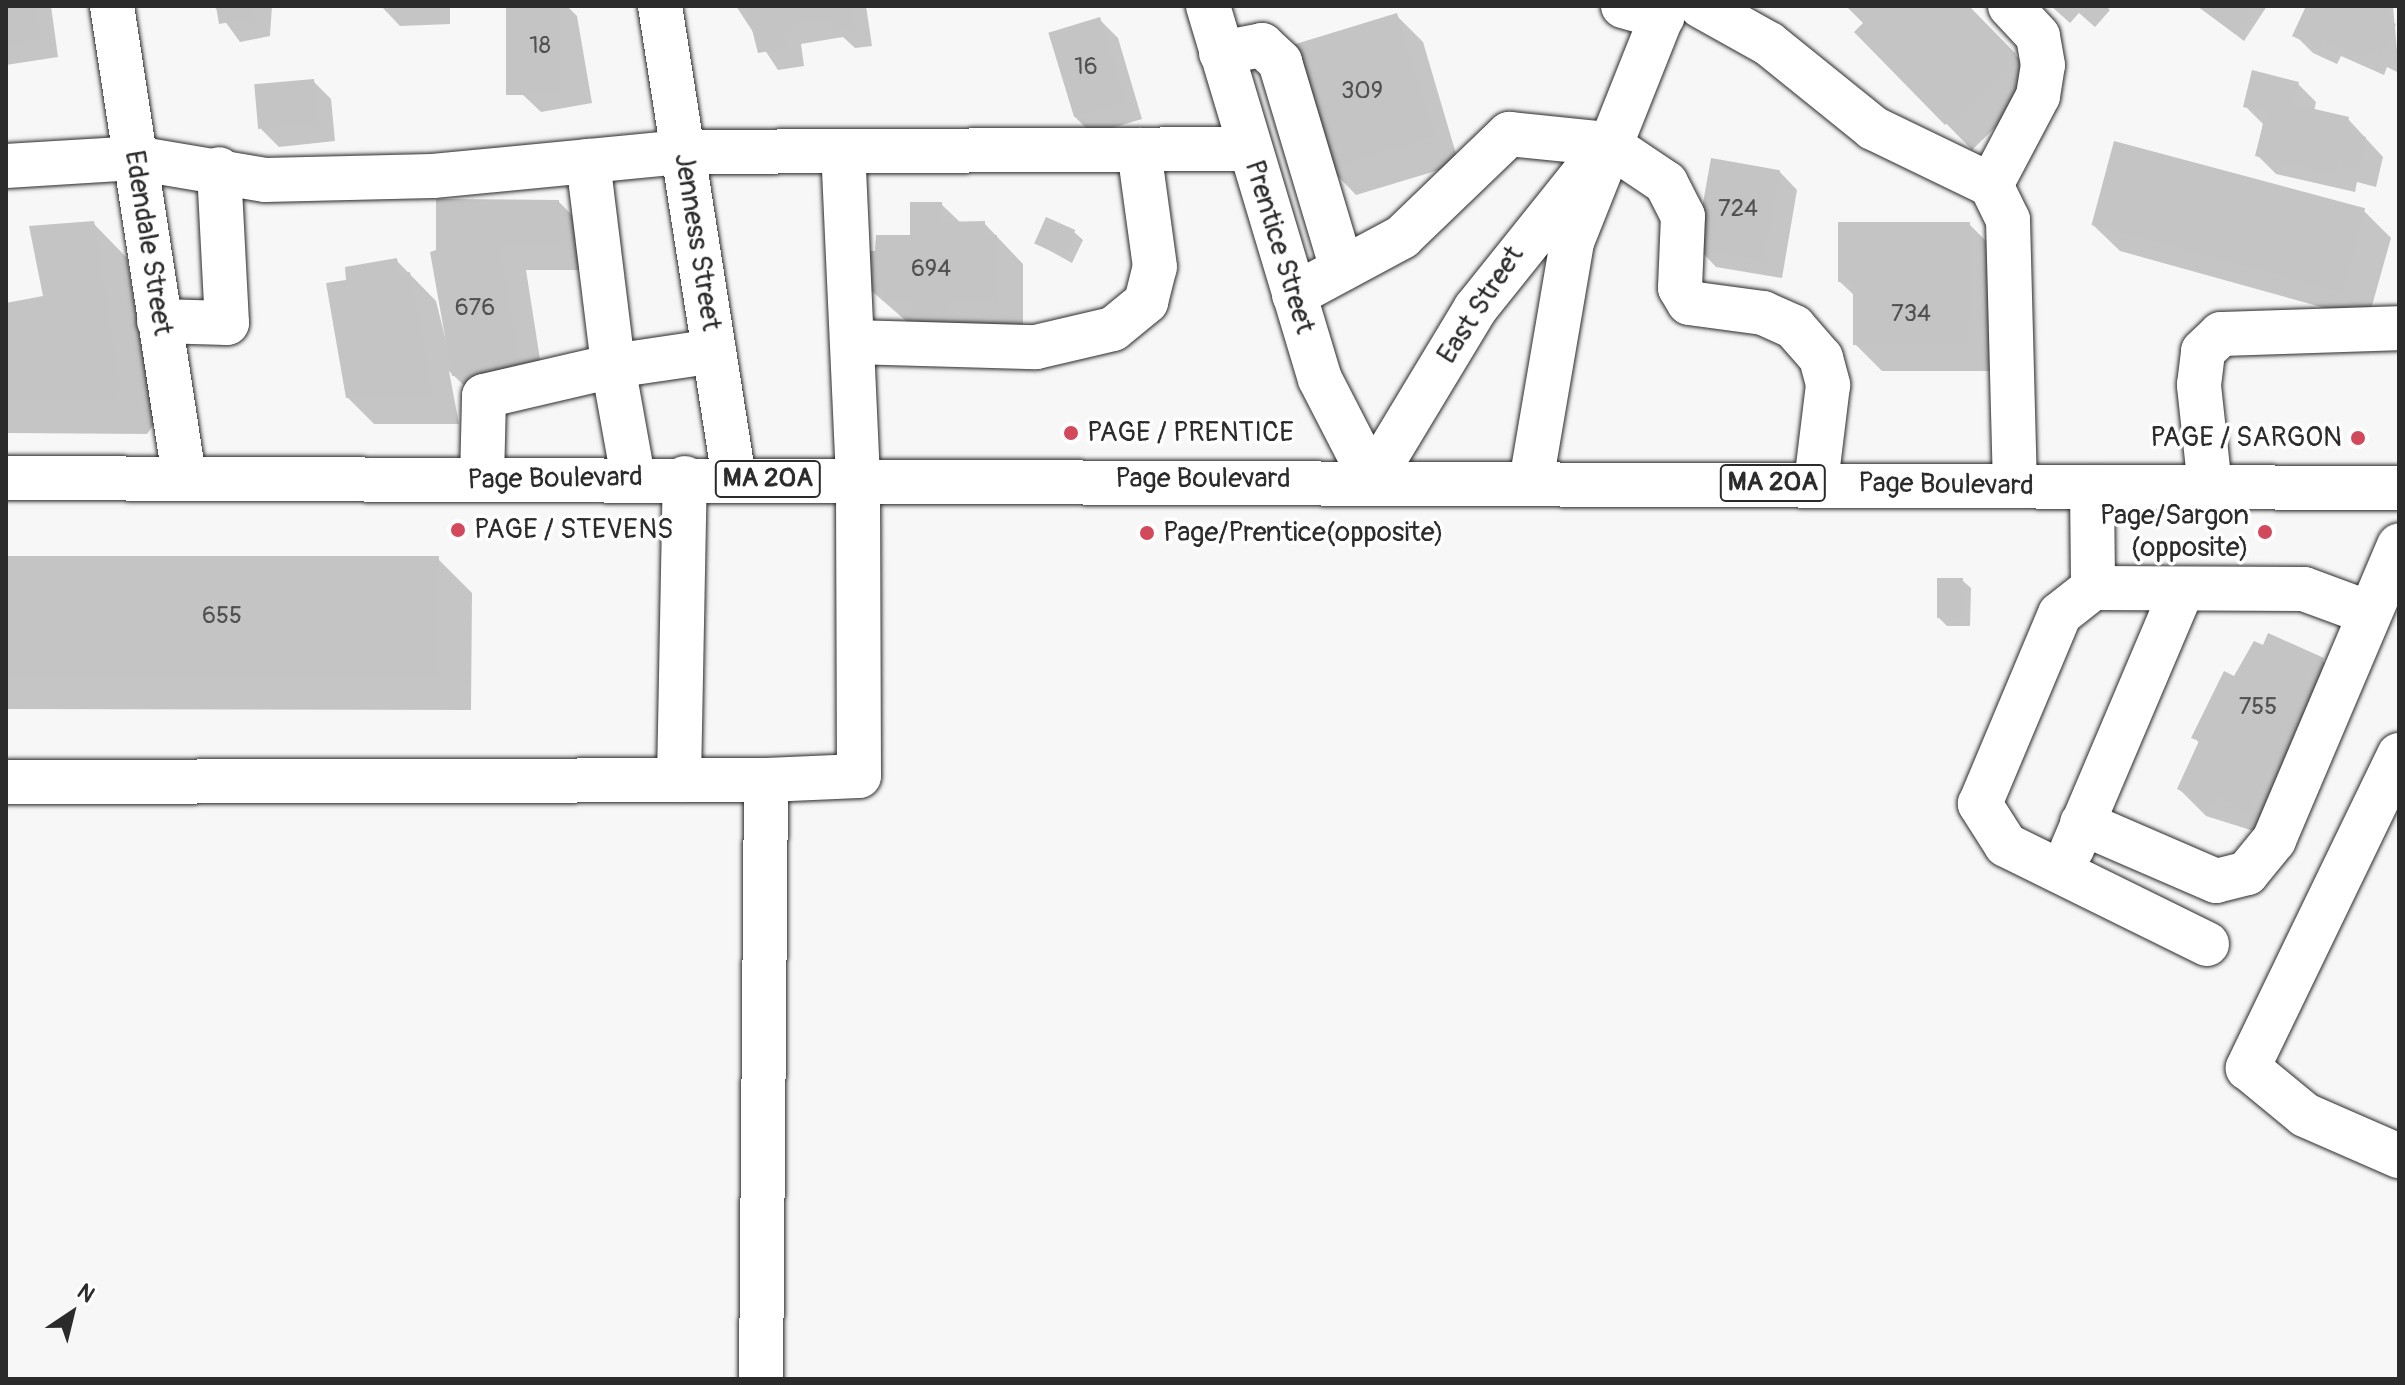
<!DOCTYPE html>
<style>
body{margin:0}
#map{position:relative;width:2405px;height:1385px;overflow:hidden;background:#f7f7f7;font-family:Pangolin,sans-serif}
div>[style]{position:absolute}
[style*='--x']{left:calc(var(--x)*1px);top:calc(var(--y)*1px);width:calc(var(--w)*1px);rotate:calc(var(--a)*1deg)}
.shadow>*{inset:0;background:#0003}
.building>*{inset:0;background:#c4c4c4;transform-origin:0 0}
.roads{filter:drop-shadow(0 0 2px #2b2b2b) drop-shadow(0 0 2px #2b2b2b)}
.minor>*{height:44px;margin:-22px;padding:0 22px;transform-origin:22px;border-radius:22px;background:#fff}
.major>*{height:44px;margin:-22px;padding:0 22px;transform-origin:22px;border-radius:22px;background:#fff}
.dots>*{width:22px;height:22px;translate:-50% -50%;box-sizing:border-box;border:4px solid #fff;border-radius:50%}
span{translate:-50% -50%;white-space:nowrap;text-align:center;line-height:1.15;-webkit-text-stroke:7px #fff;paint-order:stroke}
.number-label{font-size:24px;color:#515151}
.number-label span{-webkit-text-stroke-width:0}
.shield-label span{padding:2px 6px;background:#fff;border:2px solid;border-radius:6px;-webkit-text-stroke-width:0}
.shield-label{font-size:26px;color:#2b2b2b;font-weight:700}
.street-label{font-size:28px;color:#2b2b2b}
.poi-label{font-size:28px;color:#2b2b2b}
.left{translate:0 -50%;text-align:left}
.right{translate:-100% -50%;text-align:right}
.frame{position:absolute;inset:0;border:8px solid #2b2b2b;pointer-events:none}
.north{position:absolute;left:32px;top:1273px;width:80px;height:80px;-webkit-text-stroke:6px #fff;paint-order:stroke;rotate:35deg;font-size:22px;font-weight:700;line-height:32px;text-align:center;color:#2b2b2b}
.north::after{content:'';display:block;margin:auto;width:28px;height:36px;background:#2b2b2b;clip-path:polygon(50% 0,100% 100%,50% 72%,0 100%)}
</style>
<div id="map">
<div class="shadow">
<div style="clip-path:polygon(6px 6px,51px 6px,58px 57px,6px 65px)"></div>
<div style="clip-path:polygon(214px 6px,272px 6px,270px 36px,240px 42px)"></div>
<div style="clip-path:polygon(450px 6px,450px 24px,400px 26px,381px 6px)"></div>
<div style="clip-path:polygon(508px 6px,567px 6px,577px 16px,592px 103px,541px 112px,522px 94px)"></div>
<div style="clip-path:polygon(736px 6px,866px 6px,872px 46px,855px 48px,843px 37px,801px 44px,804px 66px,778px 70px)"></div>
<div style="clip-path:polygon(1849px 6px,1967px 6px,2042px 82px,1972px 150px,1857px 32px,1866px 23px)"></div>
<div style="clip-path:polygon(2051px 6px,2106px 6px,2110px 10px,2095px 27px,2079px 13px,2070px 23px)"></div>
<div style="clip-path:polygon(2199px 6px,2267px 6px,2244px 41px)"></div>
<div style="clip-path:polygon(2308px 6px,2393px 6px,2399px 73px,2387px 67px,2384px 75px,2341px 56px,2337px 64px,2313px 53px,2295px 35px)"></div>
<div style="clip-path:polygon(1396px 15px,1423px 42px,1459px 164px,1356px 195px,1330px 168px)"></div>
<div style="clip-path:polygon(1100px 20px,1118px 38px,1142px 119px,1092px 134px,1074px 116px)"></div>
<div style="clip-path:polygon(313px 81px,331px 99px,335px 141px,279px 147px,261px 129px)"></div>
<div style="clip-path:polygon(2298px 84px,2316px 102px,2314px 111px,2348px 119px,2383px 157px,2376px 187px,2357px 182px,2355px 192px,2276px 174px,2257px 155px,2263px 124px,2245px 106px)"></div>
<div style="clip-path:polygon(1779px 171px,1797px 190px,1782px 278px,1716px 267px,1698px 248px)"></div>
<div style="clip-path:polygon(559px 202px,585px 228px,586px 270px,526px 270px,545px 391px,481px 402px,449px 371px,459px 424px,374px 424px,347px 397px,349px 281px,396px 260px,436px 301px,453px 369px,433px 253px)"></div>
<div style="clip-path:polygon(941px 204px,961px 223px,984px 223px,1023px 264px,1023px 329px,912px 326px,867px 287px,877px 253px,912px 237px)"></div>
<div style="clip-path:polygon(2364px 211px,2391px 238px,2368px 320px,2120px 251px,2093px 225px)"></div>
<div style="clip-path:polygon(93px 223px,127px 258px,154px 424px,147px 434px,6px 433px,6px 304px,46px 298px)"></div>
<div style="clip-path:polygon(1969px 224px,1996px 251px,1995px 371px,1882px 371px,1855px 344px,1855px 296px,1840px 282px)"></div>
<div style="clip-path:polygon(1074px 232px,1083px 240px,1072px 263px,1036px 243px)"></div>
<div style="clip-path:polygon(6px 558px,438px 559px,472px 593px,471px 710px,6px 709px)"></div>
<div style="clip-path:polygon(1962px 580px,1971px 588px,1970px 626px,1947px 626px,1938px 617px)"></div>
<div style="clip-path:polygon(2322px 660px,2349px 687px,2276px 838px,2206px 816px,2179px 789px,2200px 744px,2194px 737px,2235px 679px)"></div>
</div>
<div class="building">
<div style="clip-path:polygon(6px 6px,37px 6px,41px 39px,6px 45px)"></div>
<div style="clip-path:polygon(216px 6px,250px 6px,253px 18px,219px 24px)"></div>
<div style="left:506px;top:6px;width:55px;height:89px"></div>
<div style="clip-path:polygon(746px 6px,851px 6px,855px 28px,834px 31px,832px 18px,784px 26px,787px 48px,758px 53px)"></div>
<div style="clip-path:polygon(1846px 6px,1969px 6px,2016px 54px,1945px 125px,1854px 32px,1863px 23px)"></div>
<div style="clip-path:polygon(2197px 6px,2253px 6px,2235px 34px)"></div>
<div style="clip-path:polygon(2306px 6px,2390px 6px,2384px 19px,2396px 24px,2382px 56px,2369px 50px,2365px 58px,2323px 39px,2319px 48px,2292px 36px)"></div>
<div style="left:1397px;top:13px;width:129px;height:111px;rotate:73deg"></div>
<div style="left:1100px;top:17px;width:88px;height:54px;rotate:73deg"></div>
<div style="clip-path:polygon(2252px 70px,2299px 82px,2293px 104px,2349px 117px,2346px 132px,2366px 137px,2358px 170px,2339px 165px,2337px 175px,2255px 156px,2266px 112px,2243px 107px)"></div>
<div style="left:314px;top:79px;width:45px;height:60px;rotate:85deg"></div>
<div style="left:2114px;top:141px;width:260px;height:87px;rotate:15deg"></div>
<div style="left:1711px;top:158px;width:70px;height:92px;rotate:10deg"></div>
<div style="clip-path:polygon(436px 199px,559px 200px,560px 244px,500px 244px,520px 365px,452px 376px,430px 252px,436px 250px)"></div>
<div style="clip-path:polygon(910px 202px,942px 202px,942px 222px,985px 221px,985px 235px,997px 235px,997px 303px,951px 303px,951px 316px,912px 316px,912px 301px,883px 301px,882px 288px,865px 288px,865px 251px,875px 251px,876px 235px,910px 235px)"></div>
<div style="left:1046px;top:217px;width:32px;height:29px;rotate:24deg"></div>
<div style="clip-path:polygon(94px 221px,121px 389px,112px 401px,6px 400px,6px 303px,43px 296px,29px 226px)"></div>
<div style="clip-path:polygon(1838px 222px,1970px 222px,1969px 345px,1853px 345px,1853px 282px,1838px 282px)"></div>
<div style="clip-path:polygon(397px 258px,399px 274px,410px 272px,434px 398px,346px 398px,326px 283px,346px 280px,345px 267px)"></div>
<div style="left:6px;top:556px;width:433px;height:119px"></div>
<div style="left:1937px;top:578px;width:26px;height:40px"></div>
<div style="clip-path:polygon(2268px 633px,2324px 658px,2319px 669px,2326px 673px,2284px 762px,2275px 757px,2249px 812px,2217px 797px,2213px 806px,2177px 789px,2199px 741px,2191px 738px,2224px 671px,2234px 676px,2254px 641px,2263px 645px)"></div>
</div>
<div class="roads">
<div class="minor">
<div style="--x:112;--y:6;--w:478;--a:81.3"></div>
<div style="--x:660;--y:6;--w:479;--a:81.1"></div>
<div style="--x:1208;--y:6;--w:389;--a:73.3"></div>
<div style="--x:1320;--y:379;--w:114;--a:62.8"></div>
<div style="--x:1623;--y:6;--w:41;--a:15.8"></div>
<div style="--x:1701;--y:6;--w:78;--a:29.2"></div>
<div style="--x:1769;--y:44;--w:134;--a:38.9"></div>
<div style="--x:1873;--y:128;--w:131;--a:25.8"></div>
<div style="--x:1991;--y:185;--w:39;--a:64"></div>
<div style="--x:2008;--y:220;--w:266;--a:88.5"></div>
<div style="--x:1221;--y:53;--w:42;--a:-11"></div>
<div style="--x:1262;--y:45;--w:25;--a:43"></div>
<div style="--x:1280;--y:62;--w:216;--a:73.3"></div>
<div style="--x:588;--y:161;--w:207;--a:83"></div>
<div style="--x:613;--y:366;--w:102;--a:-8.4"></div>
<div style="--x:6;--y:166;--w:129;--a:-3.5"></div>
<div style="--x:135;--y:158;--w:132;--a:9.6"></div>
<div style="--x:265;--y:180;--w:168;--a:-1.4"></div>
<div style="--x:433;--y:176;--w:251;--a:-5.5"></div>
<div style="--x:683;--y:152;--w:566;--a:-0.3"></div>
<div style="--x:1991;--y:185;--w:101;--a:-62.2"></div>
<div style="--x:2038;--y:96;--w:31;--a:-81"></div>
<div style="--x:2043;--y:65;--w:29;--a:-100"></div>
<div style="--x:2038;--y:36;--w:41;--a:-133"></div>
<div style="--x:1294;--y:295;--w:123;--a:-28.2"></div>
<div style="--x:1402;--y:237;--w:149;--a:-43.9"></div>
<div style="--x:1509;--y:134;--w:100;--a:5.8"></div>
<div style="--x:1608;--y:144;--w:70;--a:33.9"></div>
<div style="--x:1666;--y:183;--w:37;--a:63"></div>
<div style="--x:1683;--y:216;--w:72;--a:92.4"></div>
<div style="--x:1680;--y:288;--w:17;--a:59"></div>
<div style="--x:1689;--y:303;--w:75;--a:7.7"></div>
<div style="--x:1763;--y:313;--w:34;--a:24"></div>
<div style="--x:1794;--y:327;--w:41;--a:48.9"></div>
<div style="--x:1821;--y:358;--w:28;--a:75"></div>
<div style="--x:1828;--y:385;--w:99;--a:97"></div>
<div style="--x:159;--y:321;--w:68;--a:1.7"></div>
<div style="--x:227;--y:323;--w:154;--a:-93"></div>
<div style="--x:852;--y:342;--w:184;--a:1.6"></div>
<div style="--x:1036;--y:347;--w:79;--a:-13.2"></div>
<div style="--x:1113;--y:329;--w:43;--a:-39.3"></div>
<div style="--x:1146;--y:302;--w:36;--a:-76"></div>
<div style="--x:1155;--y:267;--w:118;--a:-97.8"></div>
<div style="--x:482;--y:480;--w:84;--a:-88.6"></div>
<div style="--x:484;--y:396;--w:132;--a:-13.1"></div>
<div style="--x:613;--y:366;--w:113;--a:79.8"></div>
<div style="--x:2092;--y:487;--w:101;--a:89.4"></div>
<div style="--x:2210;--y:487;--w:103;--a:-96.2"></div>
<div style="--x:2199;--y:385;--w:34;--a:-83"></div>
<div style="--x:2203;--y:351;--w:25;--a:-43"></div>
<div style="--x:2221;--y:334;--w:178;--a:-1.9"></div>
<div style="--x:2399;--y:755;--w:348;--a:115.8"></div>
<div style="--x:2248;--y:1068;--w:74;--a:39.5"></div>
<div style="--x:2305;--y:1115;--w:103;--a:23.6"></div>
<div style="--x:679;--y:780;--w:302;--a:-88.9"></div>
<div style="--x:6;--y:782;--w:760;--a:-0.15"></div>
<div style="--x:2082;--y:823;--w:146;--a:23.4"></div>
<div style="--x:2216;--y:881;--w:32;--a:-14"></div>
<div style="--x:2247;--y:873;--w:43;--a:-50.7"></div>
<div style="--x:2274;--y:840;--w:320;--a:-67"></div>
<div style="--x:2072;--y:849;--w:281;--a:-67"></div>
<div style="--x:2207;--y:944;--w:224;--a:-153.8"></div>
<div style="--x:2006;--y:845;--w:49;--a:-122.4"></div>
<div style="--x:1980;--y:804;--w:206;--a:-67.2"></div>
<div style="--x:2060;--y:614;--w:42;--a:-38.2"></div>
<div style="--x:2093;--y:588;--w:211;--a:0.3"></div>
<div style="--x:2304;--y:589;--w:69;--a:20.3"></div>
<div style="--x:761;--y:1379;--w:599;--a:-89.52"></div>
<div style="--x:766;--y:780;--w:93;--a:-2.5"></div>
<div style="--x:859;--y:776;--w:298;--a:-90.2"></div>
<div style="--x:858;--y:478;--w:326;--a:-92.6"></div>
</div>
<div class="major">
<div style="--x:6;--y:478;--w:2393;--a:0.24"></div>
<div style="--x:1372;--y:480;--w:200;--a:-58.9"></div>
<div style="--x:1475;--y:309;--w:186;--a:-51.3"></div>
<div style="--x:1531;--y:482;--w:243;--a:-80.3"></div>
<div style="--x:1572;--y:242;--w:254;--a:-68.3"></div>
</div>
</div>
<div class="dots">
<div style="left:1071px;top:433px;background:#d1495b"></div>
<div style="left:2358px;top:438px;background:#d1495b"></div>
<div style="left:458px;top:530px;background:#d1495b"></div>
<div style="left:2265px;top:532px;background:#d1495b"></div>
<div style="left:1147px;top:533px;background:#d1495b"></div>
</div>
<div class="number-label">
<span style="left:540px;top:46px">18</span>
<span style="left:1086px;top:67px">16</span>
<span style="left:1362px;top:91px">309</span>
<span style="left:1738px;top:209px">724</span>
<span style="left:931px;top:269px">694</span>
<span style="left:475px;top:308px">676</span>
<span style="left:1911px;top:314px">734</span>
<span style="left:222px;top:616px">655</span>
<span style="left:2258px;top:707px">755</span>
</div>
<div class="shield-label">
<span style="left:768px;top:479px">MA 20A</span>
<span style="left:1773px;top:483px">MA 20A</span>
</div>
<div class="street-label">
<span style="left:697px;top:242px;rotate:81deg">Jenness Street</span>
<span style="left:148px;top:243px;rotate:81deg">Edendale Street</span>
<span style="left:1279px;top:247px;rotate:73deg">Prentice Street</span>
<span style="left:1481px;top:305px;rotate:-57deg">East Street</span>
<span style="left:555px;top:479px;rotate:-1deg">Page Boulevard</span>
<span style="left:1203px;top:479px">Page Boulevard</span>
<span style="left:1946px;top:485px;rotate:1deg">Page Boulevard</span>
</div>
<div class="poi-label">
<span class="left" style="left:1087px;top:433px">PAGE / PRENTICE</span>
<span class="right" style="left:2342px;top:438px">PAGE / SARGON</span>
<span class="right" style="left:2249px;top:532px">Page/Sargon<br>(opposite)</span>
<span class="left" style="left:474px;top:530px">PAGE / STEVENS</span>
<span class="left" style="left:1163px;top:533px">Page/Prentice(opposite)</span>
</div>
<div class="frame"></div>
<div class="north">N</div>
</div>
